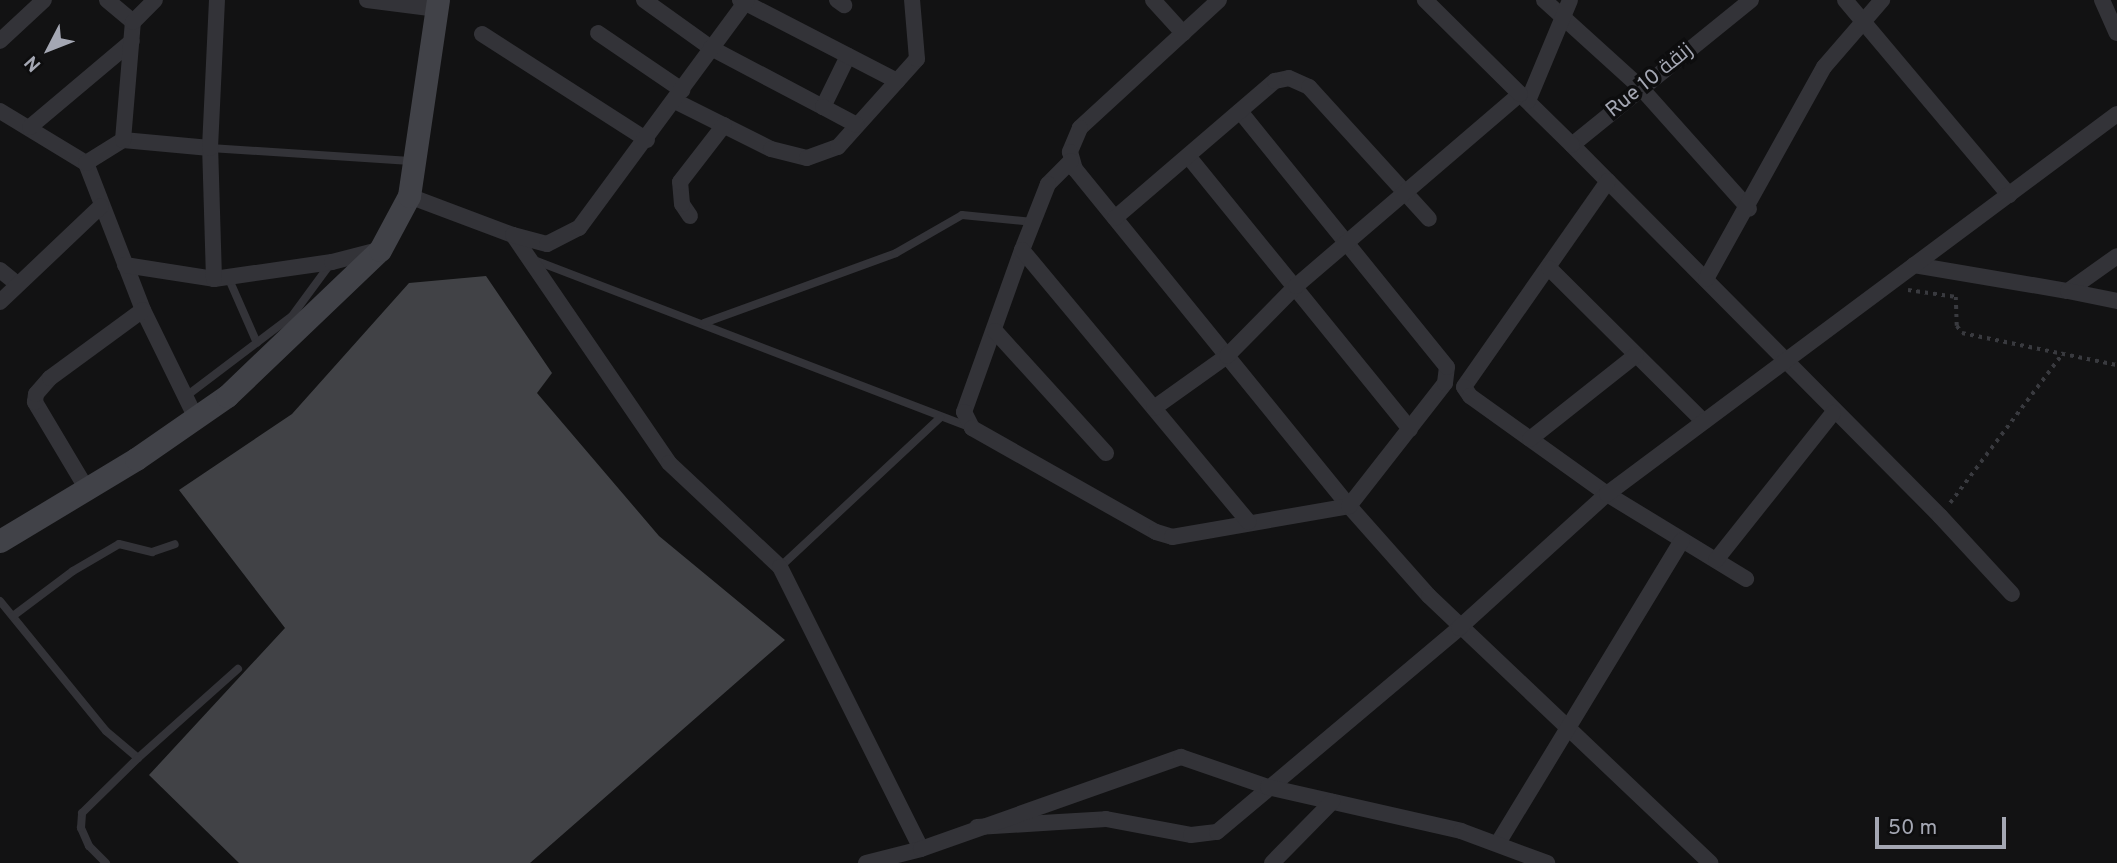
<!DOCTYPE html>
<meta charset="utf-8">
<style>
body{margin:0}
#map{position:relative;width:2117px;height:863px;overflow:hidden;background:#121213;font-family:Overpass,Cairo,sans-serif}
div>[style]{position:absolute}
[style*='--x']{left:calc(var(--x)*1px);top:calc(var(--y)*1px);width:calc(var(--w)*1px);rotate:calc(var(--a)*1deg)}
.building>*{inset:0;background:#414246}
.path>*{height:3.5px;margin-top:-1.75px;transform-origin:0;background:repeating-linear-gradient(90deg,#393a3f 0 3.5px,transparent 0 8.5px)}
.lane>*{height:8px;margin:-4px;padding:0 4px;transform-origin:4px;border-radius:4px;background:#333338}
.street>*{height:16px;margin:-8px;padding:0 8px;transform-origin:8px;border-radius:8px;background:#333338}
.secondary>*{height:23px;margin:-11.5px;padding:0 11.5px;transform-origin:11.5px;border-radius:11.5px;background:#414248}
span{translate:-50% -50%;white-space:nowrap;text-align:center;line-height:1.15;-webkit-text-stroke:7px #0d0d0e;paint-order:stroke}
.street-label{font-size:21px;color:#a4a7b3}
.north{position:absolute;left:14px;top:14px;width:70px;height:70px;-webkit-text-stroke:5px #0d0d0e;paint-order:stroke;rotate:228deg;font-size:19px;font-weight:700;line-height:28px;text-align:center;color:#a4a7b3}
.north::after{content:'';display:block;margin:auto;width:24px;height:32px;background:#a4a7b3;clip-path:polygon(50% 0,100% 100%,50% 72%,0 100%)}
.scale{position:absolute;left:1875px;top:817px;width:131px;height:32px;box-sizing:border-box;border:4px solid #a4a7b3;border-top:0;padding-left:9px;font-size:21px;line-height:24px;white-space:nowrap;color:#a4a7b3;-webkit-text-stroke:5px #0d0d0e;paint-order:stroke}
</style>
<div id="map">
<div class="building">
<div style="clip-path:polygon(486px 276px,552px 373px,537px 393px,659px 536px,785px 640px,530px 863px,239px 863px,149px 775px,285px 628px,179px 490px,292px 414px,409px 283px)"></div>
</div>
<div class="path">
<div style="--x:1908;--y:290;--w:49;--a:8.3"></div>
<div style="--x:1956;--y:297;--w:29;--a:88"></div>
<div style="--x:1957;--y:326;--w:9;--a:54"></div>
<div style="--x:1962;--y:333;--w:158;--a:11.7"></div>
<div style="--x:1950;--y:503;--w:188;--a:-53"></div>
</div>
<div class="lane">
<div style="--x:210;--y:148;--w:201;--a:3.7"></div>
<div style="--x:534;--y:260;--w:467;--a:21"></div>
<div style="--x:228;--y:277;--w:72;--a:66.3"></div>
<div style="--x:704;--y:323;--w:204;--a:-20"></div>
<div style="--x:896;--y:253;--w:76;--a:-29.9"></div>
<div style="--x:962;--y:215;--w:71;--a:5.6"></div>
<div style="--x:185;--y:397;--w:134;--a:-37.1"></div>
<div style="--x:292;--y:316;--w:66;--a:-53.7"></div>
<div style="--x:780;--y:567;--w:219;--a:-43"></div>
<div style="--x:0;--y:601;--w:168;--a:50.8"></div>
<div style="--x:106;--y:731;--w:42;--a:40.2"></div>
<div style="--x:138;--y:758;--w:134;--a:-41.7"></div>
<div style="--x:13;--y:616;--w:75;--a:-36.9"></div>
<div style="--x:73;--y:571;--w:53;--a:-30.4"></div>
<div style="--x:119;--y:544;--w:34;--a:14"></div>
<div style="--x:152;--y:552;--w:24;--a:-19"></div>
<div style="--x:106;--y:863;--w:24;--a:-135"></div>
<div style="--x:89;--y:846;--w:20;--a:-114"></div>
<div style="--x:81;--y:828;--w:15;--a:-86"></div>
<div style="--x:82;--y:813;--w:78;--a:-44.5"></div>
</div>
<div class="street">
<div style="--x:107;--y:0;--w:34;--a:40"></div>
<div style="--x:367;--y:0;--w:71;--a:7.3"></div>
<div style="--x:644;--y:0;--w:82;--a:35.6"></div>
<div style="--x:711;--y:48;--w:127;--a:27.8"></div>
<div style="--x:823;--y:107;--w:57;--a:-63.9"></div>
<div style="--x:740;--y:0;--w:177;--a:27.3"></div>
<div style="--x:837;--y:0;--w:9;--a:36"></div>
<div style="--x:1153;--y:0;--w:45;--a:47.7"></div>
<div style="--x:1219;--y:0;--w:189;--a:137.4"></div>
<div style="--x:1080;--y:128;--w:26;--a:113"></div>
<div style="--x:1070;--y:152;--w:18;--a:74"></div>
<div style="--x:1075;--y:169;--w:434;--a:50.9"></div>
<div style="--x:1349;--y:506;--w:120;--a:48.4"></div>
<div style="--x:1429;--y:596;--w:388;--a:43.5"></div>
<div style="--x:1544;--y:0;--w:131;--a:42.2"></div>
<div style="--x:1641;--y:88;--w:162;--a:48.2"></div>
<div style="--x:1751;--y:0;--w:230;--a:141"></div>
<div style="--x:1572;--y:145;--w:523;--a:45.23"></div>
<div style="--x:1940;--y:516;--w:106;--a:47.3"></div>
<div style="--x:1845;--y:0;--w:255;--a:49.9"></div>
<div style="--x:2102;--y:0;--w:36;--a:66"></div>
<div style="--x:598;--y:33;--w:102;--a:34.2"></div>
<div style="--x:482;--y:34;--w:196;--a:32.7"></div>
<div style="--x:0;--y:41;--w:60;--a:-43"></div>
<div style="--x:1521;--y:95;--w:71;--a:44.4"></div>
<div style="--x:675;--y:101;--w:107;--a:26.6"></div>
<div style="--x:771;--y:149;--w:37;--a:14"></div>
<div style="--x:807;--y:158;--w:33;--a:-20"></div>
<div style="--x:838;--y:147;--w:118;--a:-48.1"></div>
<div style="--x:917;--y:59;--w:59;--a:-94.8"></div>
<div style="--x:1528;--y:101;--w:109;--a:-67.4"></div>
<div style="--x:823;--y:107;--w:38;--a:28"></div>
<div style="--x:0;--y:111;--w:100;--a:31.2"></div>
<div style="--x:86;--y:163;--w:158;--a:68.8"></div>
<div style="--x:143;--y:310;--w:120;--a:63.9"></div>
<div style="--x:30;--y:127;--w:133;--a:-40.1"></div>
<div style="--x:123;--y:140;--w:87;--a:5.3"></div>
<div style="--x:1188;--y:156;--w:352;--a:50.9"></div>
<div style="--x:1071;--y:161;--w:33;--a:135"></div>
<div style="--x:1048;--y:184;--w:71;--a:111.5"></div>
<div style="--x:1022;--y:250;--w:172;--a:109.7"></div>
<div style="--x:964;--y:412;--w:18;--a:63"></div>
<div style="--x:972;--y:428;--w:211;--a:29.5"></div>
<div style="--x:1156;--y:532;--w:17;--a:17"></div>
<div style="--x:1172;--y:537;--w:180;--a:-9.9"></div>
<div style="--x:1349;--y:506;--w:156;--a:-52"></div>
<div style="--x:1445;--y:383;--w:16;--a:-83"></div>
<div style="--x:1447;--y:367;--w:329;--a:-129"></div>
<div style="--x:86;--y:163;--w:44;--a:-31.9"></div>
<div style="--x:123;--y:140;--w:118;--a:-85.2"></div>
<div style="--x:133;--y:22;--w:31;--a:-45"></div>
<div style="--x:1608;--y:181;--w:251;--a:125"></div>
<div style="--x:1464;--y:387;--w:11;--a:56"></div>
<div style="--x:1470;--y:396;--w:168;--a:35.6"></div>
<div style="--x:1607;--y:494;--w:163;--a:31.4"></div>
<div style="--x:409;--y:196;--w:111;--a:20.6"></div>
<div style="--x:513;--y:235;--w:276;--a:55.6"></div>
<div style="--x:669;--y:463;--w:152;--a:43.1"></div>
<div style="--x:780;--y:567;--w:315;--a:63.4"></div>
<div style="--x:690;--y:216;--w:14;--a:-124"></div>
<div style="--x:682;--y:204;--w:22;--a:-95"></div>
<div style="--x:680;--y:182;--w:72;--a:-52.3"></div>
<div style="--x:1115;--y:218;--w:211;--a:-40.6"></div>
<div style="--x:1275;--y:81;--w:14;--a:-12"></div>
<div style="--x:1289;--y:78;--w:22;--a:24"></div>
<div style="--x:1309;--y:87;--w:178;--a:47.7"></div>
<div style="--x:513;--y:235;--w:35;--a:15"></div>
<div style="--x:547;--y:244;--w:36;--a:-27"></div>
<div style="--x:579;--y:228;--w:283;--a:-53.6"></div>
<div style="--x:1022;--y:250;--w:354;--a:50.2"></div>
<div style="--x:125;--y:265;--w:90;--a:8.9"></div>
<div style="--x:214;--y:279;--w:119;--a:-8.2"></div>
<div style="--x:332;--y:262;--w:48;--a:-14.6"></div>
<div style="--x:1914;--y:265;--w:156;--a:9.6"></div>
<div style="--x:2068;--y:291;--w:60;--a:-35.5"></div>
<div style="--x:1549;--y:268;--w:218;--a:44.8"></div>
<div style="--x:0;--y:270;--w:22;--a:39"></div>
<div style="--x:214;--y:279;--w:131;--a:-91.7"></div>
<div style="--x:210;--y:148;--w:148;--a:-87.3"></div>
<div style="--x:1706;--y:279;--w:243;--a:-60.9"></div>
<div style="--x:1824;--y:67;--w:89;--a:-49.1"></div>
<div style="--x:2068;--y:291;--w:50;--a:11.5"></div>
<div style="--x:0;--y:302;--w:139;--a:-43.5"></div>
<div style="--x:995;--y:331;--w:165;--a:47.7"></div>
<div style="--x:1154;--y:408;--w:90;--a:-35.5"></div>
<div style="--x:1227;--y:356;--w:98;--a:-45.4"></div>
<div style="--x:1296;--y:286;--w:295;--a:-40.6"></div>
<div style="--x:1520;--y:94;--w:134;--a:-135.3"></div>
<div style="--x:1530;--y:439;--w:135;--a:-38.4"></div>
<div style="--x:85;--y:486;--w:98;--a:-120.8"></div>
<div style="--x:35;--y:402;--w:8;--a:-83"></div>
<div style="--x:36;--y:394;--w:21;--a:-49"></div>
<div style="--x:50;--y:378;--w:115;--a:-36.2"></div>
<div style="--x:1716;--y:560;--w:188;--a:-51.5"></div>
<div style="--x:977;--y:827;--w:129;--a:-3.5"></div>
<div style="--x:1106;--y:819;--w:86;--a:10.7"></div>
<div style="--x:1191;--y:835;--w:26;--a:-7"></div>
<div style="--x:1217;--y:832;--w:317;--a:-40.1"></div>
<div style="--x:1459;--y:628;--w:200;--a:-42.2"></div>
<div style="--x:1607;--y:494;--w:636;--a:-36.69"></div>
<div style="--x:1498;--y:843;--w:354;--a:-58.7"></div>
<div style="--x:866;--y:863;--w:57;--a:-14.3"></div>
<div style="--x:921;--y:849;--w:276;--a:-19.5"></div>
<div style="--x:1181;--y:757;--w:92;--a:19"></div>
<div style="--x:1268;--y:787;--w:198;--a:12.8"></div>
<div style="--x:1461;--y:831;--w:92;--a:20.4"></div>
<div style="--x:1272;--y:863;--w:86;--a:-45.5"></div>
</div>
<div class="secondary">
<div style="--x:0;--y:541;--w:159;--a:-31.1"></div>
<div style="--x:136;--y:459;--w:111;--a:-34.7"></div>
<div style="--x:227;--y:396;--w:211;--a:-43.7"></div>
<div style="--x:380;--y:250;--w:61;--a:-61.8"></div>
<div style="--x:409;--y:196;--w:198;--a:-81.6"></div>
</div>
<div class="street-label">
<span style="left:1650px;top:81px;rotate:-39deg">Rue 10 زنقة</span>
</div>
<div class="north">N</div>
<div class="scale">50 m</div>
</div>
